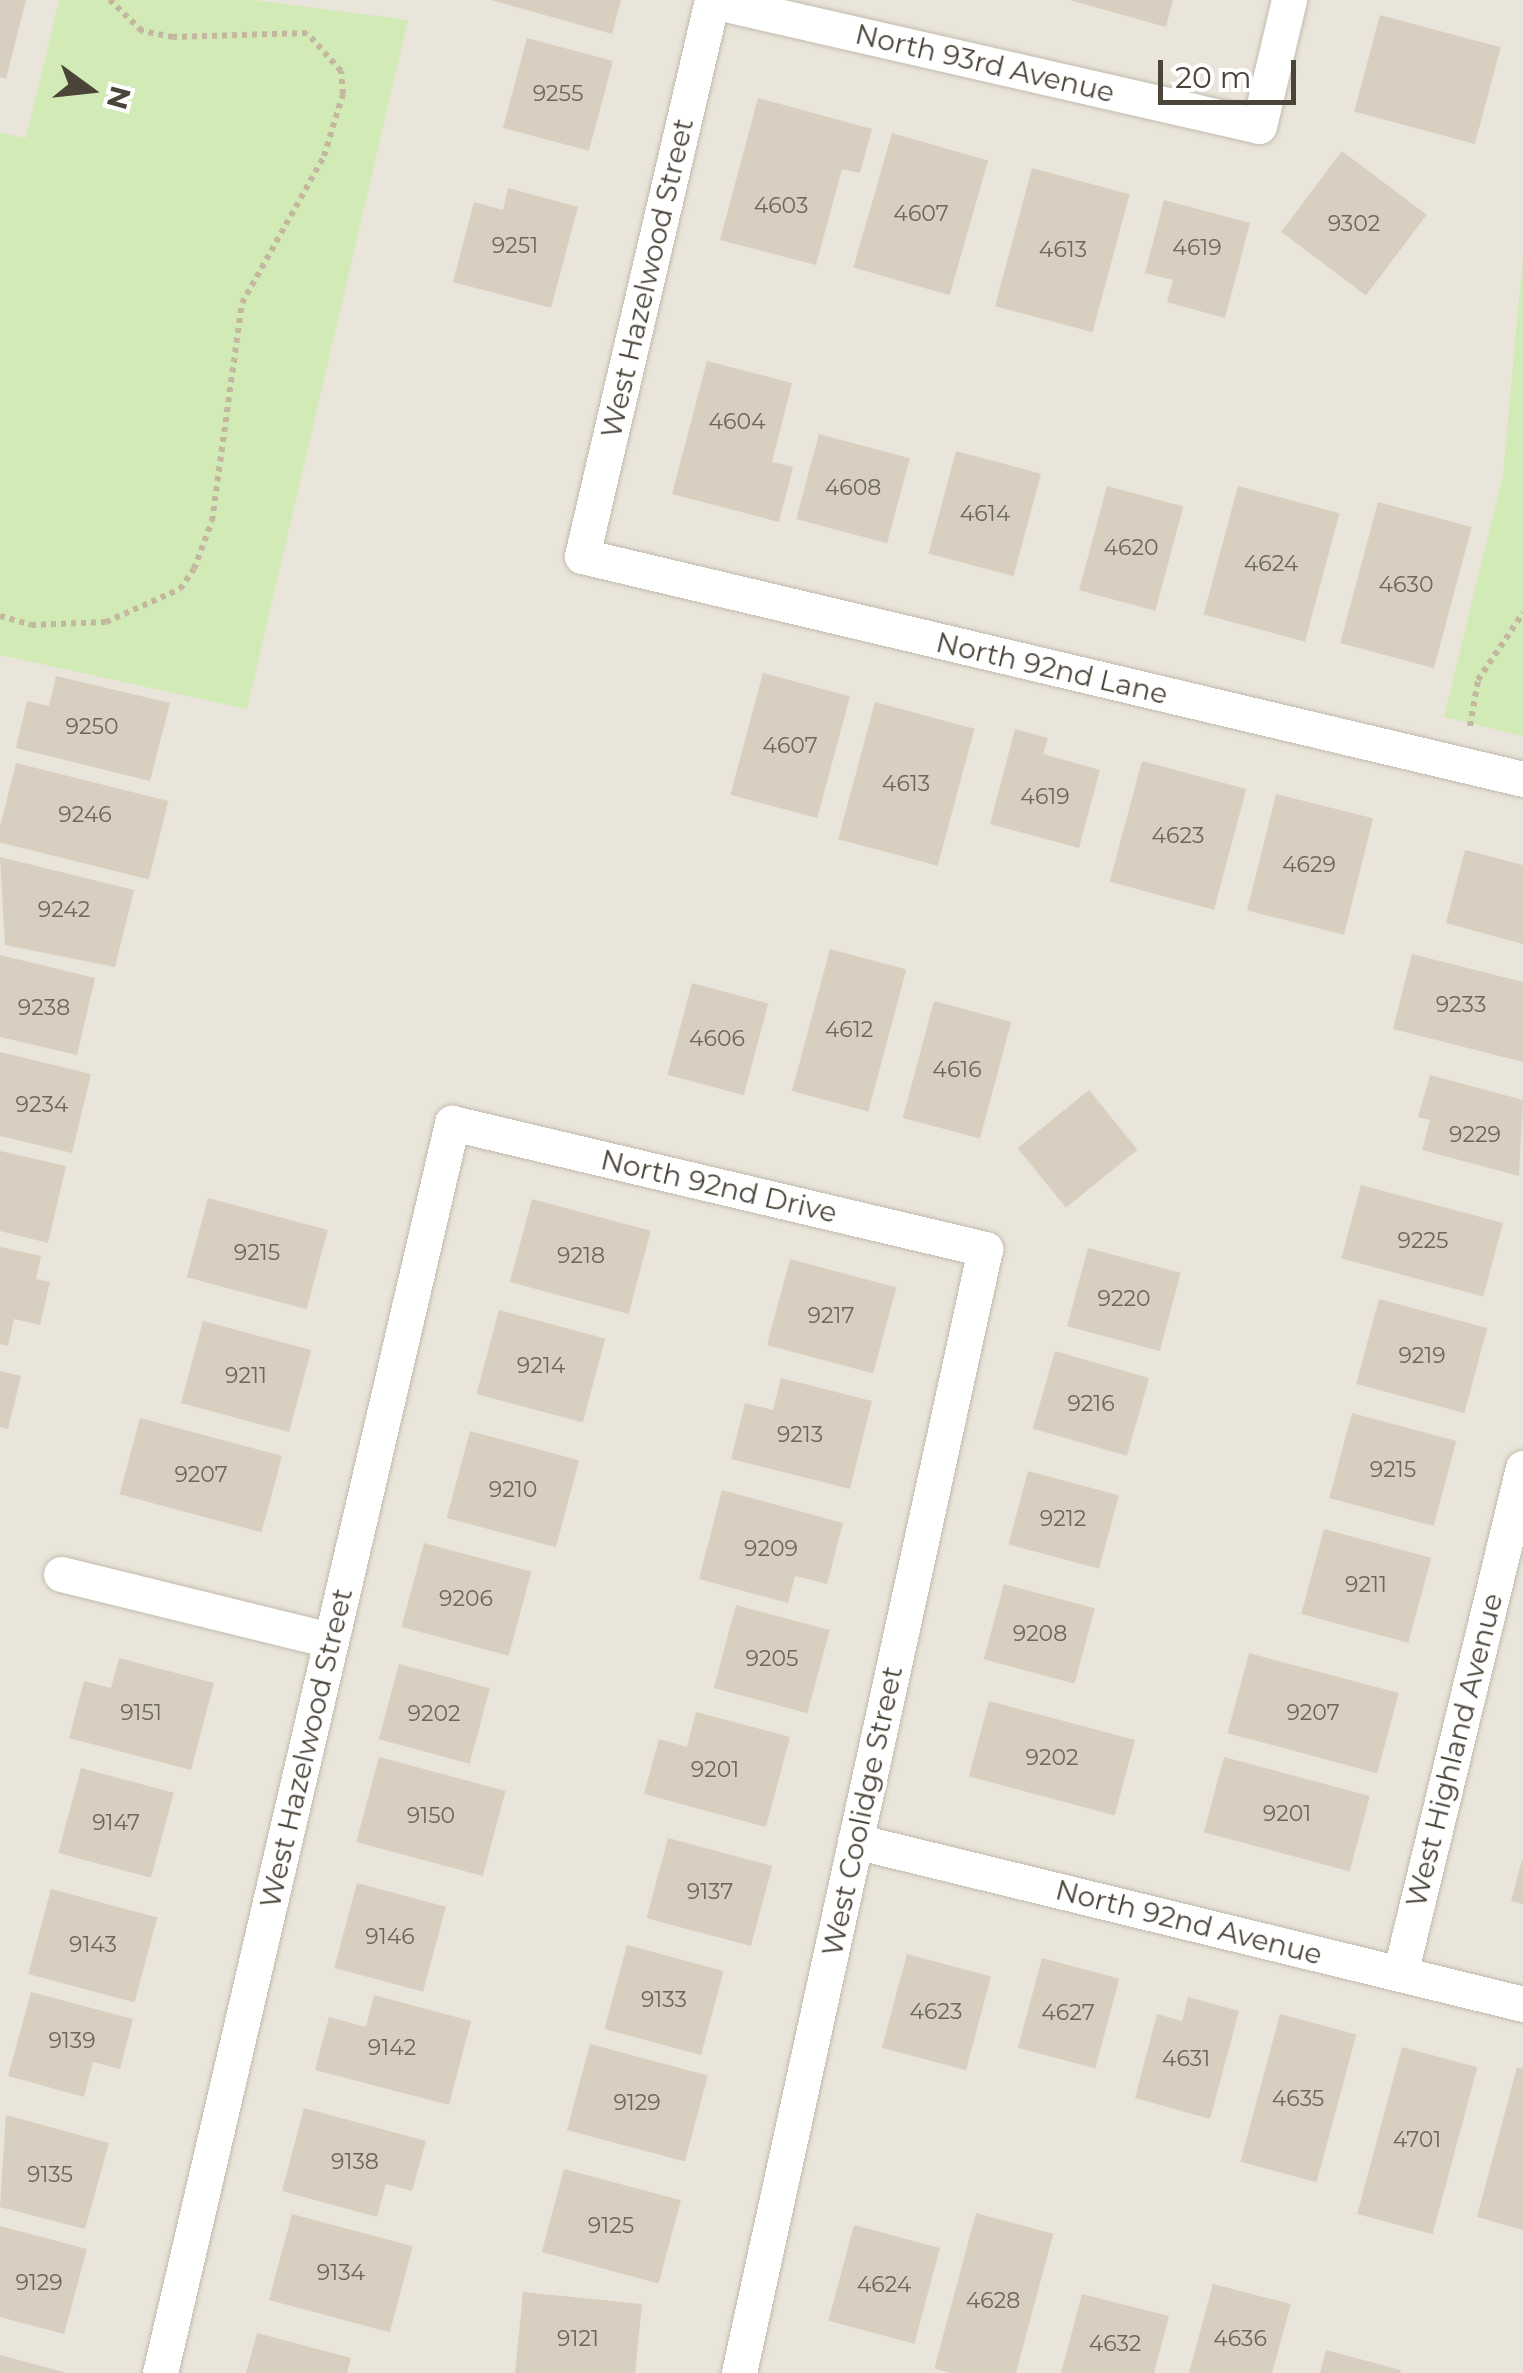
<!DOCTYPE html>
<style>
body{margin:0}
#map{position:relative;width:1523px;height:2373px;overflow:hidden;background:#f6f3ec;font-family:Montserrat,sans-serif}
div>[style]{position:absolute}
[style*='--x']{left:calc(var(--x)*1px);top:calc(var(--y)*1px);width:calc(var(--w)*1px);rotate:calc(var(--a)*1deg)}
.residential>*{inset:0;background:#eae5da;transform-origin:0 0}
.green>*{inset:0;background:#d2eab5}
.building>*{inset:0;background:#d8cfc1;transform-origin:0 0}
.path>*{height:6px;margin-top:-3px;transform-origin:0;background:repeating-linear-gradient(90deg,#c4b79f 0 5px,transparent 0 10px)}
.roads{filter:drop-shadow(0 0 2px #c2bbae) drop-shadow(0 0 2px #c2bbae)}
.street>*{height:35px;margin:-17.5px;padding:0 17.5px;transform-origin:17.5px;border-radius:17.5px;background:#fff}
span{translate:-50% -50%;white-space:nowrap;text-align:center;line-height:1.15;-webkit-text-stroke:8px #fff;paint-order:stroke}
.number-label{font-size:22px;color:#6e675b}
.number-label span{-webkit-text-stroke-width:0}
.street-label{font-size:28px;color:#4b4439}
.north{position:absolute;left:40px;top:40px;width:100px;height:100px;-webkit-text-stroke:8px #fff;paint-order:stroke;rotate:105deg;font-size:28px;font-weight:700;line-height:40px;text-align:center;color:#4b4439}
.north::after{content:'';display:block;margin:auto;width:35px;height:45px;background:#4b4439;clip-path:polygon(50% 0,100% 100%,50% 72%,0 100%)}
.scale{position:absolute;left:1158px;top:60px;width:138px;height:45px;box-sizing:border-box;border:5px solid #4b4439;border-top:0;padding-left:12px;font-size:30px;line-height:35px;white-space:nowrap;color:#4b4439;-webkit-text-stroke:8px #fff;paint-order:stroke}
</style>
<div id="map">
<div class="residential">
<div style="left:0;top:0;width:1523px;height:2373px"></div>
</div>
<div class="green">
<div style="clip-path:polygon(59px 0,254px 0,408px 20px,247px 709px,0 655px,0 133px,26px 138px)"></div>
<div style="clip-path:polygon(1523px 255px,1523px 736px,1444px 717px,1503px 474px)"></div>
</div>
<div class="building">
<div style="clip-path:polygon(0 0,26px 0,6px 79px,0 77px)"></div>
<div style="clip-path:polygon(491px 0,621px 0,612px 34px)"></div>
<div style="clip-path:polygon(1069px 0,1173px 0,1166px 27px)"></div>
<div style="left:1380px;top:15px;width:125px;height:100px;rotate:15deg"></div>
<div style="left:527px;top:38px;width:89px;height:93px;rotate:15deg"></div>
<div style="clip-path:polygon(758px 98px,872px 129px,860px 173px,842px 169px,816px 265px,720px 240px)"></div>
<div style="left:892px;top:133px;width:100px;height:140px;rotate:16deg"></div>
<div style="left:1342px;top:151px;width:106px;height:101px;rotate:37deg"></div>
<div style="left:1032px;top:168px;width:101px;height:143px;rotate:15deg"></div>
<div style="clip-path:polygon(508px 188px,578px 207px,551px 308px,453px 282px,474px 202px,503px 210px)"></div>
<div style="clip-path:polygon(1164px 200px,1250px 223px,1225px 318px,1167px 302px,1173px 280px,1145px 273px)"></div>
<div style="clip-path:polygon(707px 361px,792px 383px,772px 462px,793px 467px,779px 522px,672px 494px)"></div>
<div style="left:819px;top:434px;width:94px;height:88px;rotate:15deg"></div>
<div style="left:956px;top:451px;width:88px;height:106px;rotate:15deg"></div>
<div style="left:1107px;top:486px;width:79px;height:108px;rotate:15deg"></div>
<div style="left:1238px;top:486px;width:105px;height:133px;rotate:15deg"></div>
<div style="left:1378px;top:502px;width:97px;height:146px;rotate:15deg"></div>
<div style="left:763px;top:673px;width:90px;height:126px;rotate:15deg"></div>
<div style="clip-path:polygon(56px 676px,170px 703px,150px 781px,16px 748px,27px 701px,49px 706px)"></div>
<div style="left:875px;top:702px;width:103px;height:142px;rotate:15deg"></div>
<div style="clip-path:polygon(1015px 729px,1048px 738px,1043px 754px,1100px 770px,1079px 848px,990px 824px)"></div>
<div style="left:1142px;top:761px;width:108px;height:125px;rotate:15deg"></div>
<div style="left:16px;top:763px;width:157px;height:81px;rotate:14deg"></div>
<div style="left:1276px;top:794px;width:100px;height:120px;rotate:14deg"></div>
<div style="clip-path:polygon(1465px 850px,1523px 865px,1523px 944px,1446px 923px)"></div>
<div style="clip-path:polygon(0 857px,134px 890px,115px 967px,5px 945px)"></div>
<div style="left:830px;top:949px;width:79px;height:147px;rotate:15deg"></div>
<div style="clip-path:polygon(1412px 954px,1523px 982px,1523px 1062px,1393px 1029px)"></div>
<div style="clip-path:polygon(0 955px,95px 978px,77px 1055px,0 1037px)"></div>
<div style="left:692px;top:983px;width:79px;height:95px;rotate:15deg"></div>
<div style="left:934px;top:1001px;width:80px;height:121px;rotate:15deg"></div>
<div style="clip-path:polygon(0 1052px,91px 1074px,72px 1153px,0 1136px)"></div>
<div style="clip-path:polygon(1430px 1075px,1523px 1100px,1519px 1176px,1422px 1150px,1430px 1120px,1418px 1117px)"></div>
<div style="left:1089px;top:1090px;width:77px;height:92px;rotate:51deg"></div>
<div style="clip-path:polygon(0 1151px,66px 1166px,48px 1243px,0 1231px)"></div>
<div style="left:1361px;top:1185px;width:147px;height:76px;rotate:15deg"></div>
<div style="left:208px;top:1198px;width:124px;height:82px;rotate:15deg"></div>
<div style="left:532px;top:1199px;width:123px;height:86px;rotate:15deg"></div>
<div style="clip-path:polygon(0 1247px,41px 1256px,36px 1279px,50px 1282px,40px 1325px,14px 1319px,8px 1346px,0 1344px)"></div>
<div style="left:1088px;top:1248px;width:96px;height:81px;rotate:15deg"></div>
<div style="left:790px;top:1259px;width:110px;height:89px;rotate:15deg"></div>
<div style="left:1379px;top:1299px;width:112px;height:88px;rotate:15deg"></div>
<div style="left:499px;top:1310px;width:110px;height:87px;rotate:15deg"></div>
<div style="left:203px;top:1321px;width:112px;height:85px;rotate:15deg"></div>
<div style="left:1055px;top:1351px;width:98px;height:81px;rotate:16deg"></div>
<div style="clip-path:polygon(0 1371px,21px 1376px,8px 1429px,0 1427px)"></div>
<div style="clip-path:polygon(781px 1378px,872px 1401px,850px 1489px,731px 1459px,745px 1403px,773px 1410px)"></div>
<div style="left:1352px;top:1413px;width:108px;height:88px;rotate:15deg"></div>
<div style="left:140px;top:1418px;width:147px;height:79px;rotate:15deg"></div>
<div style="left:470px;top:1431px;width:113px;height:90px;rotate:15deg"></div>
<div style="left:1028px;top:1471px;width:94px;height:76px;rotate:15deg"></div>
<div style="clip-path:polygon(722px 1490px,843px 1523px,827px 1584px,795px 1576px,788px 1603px,699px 1579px)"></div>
<div style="left:1324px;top:1529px;width:111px;height:88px;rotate:15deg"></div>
<div style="left:424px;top:1543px;width:111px;height:87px;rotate:15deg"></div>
<div style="left:1004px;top:1584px;width:94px;height:78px;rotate:15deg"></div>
<div style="left:736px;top:1605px;width:97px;height:86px;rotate:15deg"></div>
<div style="left:1249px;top:1653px;width:155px;height:83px;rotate:15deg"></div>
<div style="clip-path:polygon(119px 1658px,214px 1683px,191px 1770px,69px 1738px,84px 1681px,111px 1688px)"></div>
<div style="left:399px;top:1664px;width:94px;height:78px;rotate:15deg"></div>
<div style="left:989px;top:1701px;width:151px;height:78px;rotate:15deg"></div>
<div style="clip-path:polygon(696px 1712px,790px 1737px,766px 1827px,644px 1794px,659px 1739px,687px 1747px)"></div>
<div style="left:379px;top:1757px;width:131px;height:88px;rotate:15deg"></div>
<div style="left:1224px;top:1757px;width:151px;height:78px;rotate:15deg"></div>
<div style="left:81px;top:1768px;width:96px;height:88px;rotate:15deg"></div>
<div style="left:668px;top:1838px;width:108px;height:83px;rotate:15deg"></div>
<div style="clip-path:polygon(1522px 1860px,1523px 1860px,1523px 1904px,1511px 1901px)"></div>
<div style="left:357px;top:1883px;width:92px;height:88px;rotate:15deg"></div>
<div style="left:51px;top:1889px;width:110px;height:88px;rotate:15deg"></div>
<div style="left:627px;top:1945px;width:100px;height:87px;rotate:15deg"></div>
<div style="left:907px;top:1954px;width:87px;height:97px;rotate:15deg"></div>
<div style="left:1042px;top:1958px;width:80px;height:93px;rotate:15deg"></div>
<div style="clip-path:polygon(31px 1992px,133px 2019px,120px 2069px,93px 2062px,84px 2097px,8px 2076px)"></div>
<div style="clip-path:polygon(374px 1995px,471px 2021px,449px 2105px,315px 2070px,329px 2017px,366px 2027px)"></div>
<div style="clip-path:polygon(1188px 1997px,1239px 2011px,1210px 2119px,1135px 2098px,1157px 2014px,1182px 2021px)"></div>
<div style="left:1280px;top:2014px;width:79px;height:153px;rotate:15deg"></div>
<div style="left:590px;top:2044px;width:122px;height:89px;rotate:15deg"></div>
<div style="left:1402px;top:2047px;width:78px;height:173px;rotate:15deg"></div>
<div style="clip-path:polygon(1517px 2067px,1523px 2069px,1523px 2230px,1477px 2217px)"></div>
<div style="clip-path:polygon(304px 2108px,426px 2141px,412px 2191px,386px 2184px,377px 2217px,282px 2191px)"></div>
<div style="clip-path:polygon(6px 2115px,109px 2143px,85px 2229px,0 2207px)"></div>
<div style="left:564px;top:2169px;width:121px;height:86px;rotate:15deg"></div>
<div style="left:976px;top:2213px;width:80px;height:161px;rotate:15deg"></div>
<div style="left:292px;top:2214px;width:125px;height:89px;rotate:15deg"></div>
<div style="left:854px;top:2225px;width:89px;height:99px;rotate:15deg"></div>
<div style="clip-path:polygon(0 2226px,87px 2249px,64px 2334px,0 2317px)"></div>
<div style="clip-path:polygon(1213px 2284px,1291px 2304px,1272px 2373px,1189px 2373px)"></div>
<div style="clip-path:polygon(523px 2292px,642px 2304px,635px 2373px,515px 2373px)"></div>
<div style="clip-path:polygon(1082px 2294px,1169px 2316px,1154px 2373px,1061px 2373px)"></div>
<div style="clip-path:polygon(257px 2333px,351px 2358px,347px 2373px,246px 2373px)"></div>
<div style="clip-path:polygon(1326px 2350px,1401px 2370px,1400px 2373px,1320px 2373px)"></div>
<div style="clip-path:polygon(0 2355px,63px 2372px,63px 2373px,0 2373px)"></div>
</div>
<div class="path">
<div style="--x:0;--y:616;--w:32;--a:16"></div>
<div style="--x:31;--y:625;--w:75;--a:-2.3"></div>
<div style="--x:106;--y:622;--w:81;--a:-24"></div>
<div style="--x:180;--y:589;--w:24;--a:-55"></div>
<div style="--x:194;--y:569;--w:51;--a:-69.4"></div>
<div style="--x:212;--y:521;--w:220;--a:-82.2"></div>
<div style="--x:242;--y:303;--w:168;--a:-60.8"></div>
<div style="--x:324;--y:156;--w:65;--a:-73"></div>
<div style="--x:343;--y:94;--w:23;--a:-95"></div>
<div style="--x:341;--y:71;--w:51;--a:-131.8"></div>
<div style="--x:307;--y:33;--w:134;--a:178.3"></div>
<div style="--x:173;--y:37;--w:32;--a:-169"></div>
<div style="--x:142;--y:31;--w:45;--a:-135.9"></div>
<div style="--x:1470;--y:726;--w:47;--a:-80.1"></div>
<div style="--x:1478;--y:680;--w:81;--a:-56.1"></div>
</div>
<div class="roads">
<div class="street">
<div style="--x:712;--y:0;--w:571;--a:103.16"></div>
<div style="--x:582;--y:556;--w:967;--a:13.33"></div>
<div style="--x:712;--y:1;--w:561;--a:12.87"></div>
<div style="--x:1259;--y:126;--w:130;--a:-76.6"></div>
<div style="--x:61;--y:1574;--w:277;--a:13.8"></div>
<div style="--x:855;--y:1841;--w:688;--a:13.71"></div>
<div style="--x:1400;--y:1974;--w:521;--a:-76.34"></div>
<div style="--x:160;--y:2373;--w:1284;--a:-76.85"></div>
<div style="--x:452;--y:1123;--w:548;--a:13.3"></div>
<div style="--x:985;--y:1249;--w:1151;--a:102.35"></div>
</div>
</div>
<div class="number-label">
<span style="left:558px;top:94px">9255</span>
<span style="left:781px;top:206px">4603</span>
<span style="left:921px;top:214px">4607</span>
<span style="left:1354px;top:224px">9302</span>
<span style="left:515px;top:246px">9251</span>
<span style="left:1197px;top:248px">4619</span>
<span style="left:1063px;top:250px">4613</span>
<span style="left:737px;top:422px">4604</span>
<span style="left:853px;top:488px">4608</span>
<span style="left:985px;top:514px">4614</span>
<span style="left:1131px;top:548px">4620</span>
<span style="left:1271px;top:564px">4624</span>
<span style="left:1406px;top:585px">4630</span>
<span style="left:92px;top:727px">9250</span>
<span style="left:790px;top:746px">4607</span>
<span style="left:906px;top:784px">4613</span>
<span style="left:1045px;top:797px">4619</span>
<span style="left:85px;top:815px">9246</span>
<span style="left:1178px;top:836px">4623</span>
<span style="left:1309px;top:865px">4629</span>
<span style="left:64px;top:910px">9242</span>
<span style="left:1461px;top:1005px">9233</span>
<span style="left:44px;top:1008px">9238</span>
<span style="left:849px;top:1030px">4612</span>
<span style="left:717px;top:1039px">4606</span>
<span style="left:957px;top:1070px">4616</span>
<span style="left:42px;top:1105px">9234</span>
<span style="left:1475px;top:1135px">9229</span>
<span style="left:1423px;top:1241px">9225</span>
<span style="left:257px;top:1253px">9215</span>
<span style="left:581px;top:1256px">9218</span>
<span style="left:1124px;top:1299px">9220</span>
<span style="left:831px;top:1316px">9217</span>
<span style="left:1422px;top:1356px">9219</span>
<span style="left:541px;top:1366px">9214</span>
<span style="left:246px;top:1376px">9211</span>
<span style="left:1091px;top:1404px">9216</span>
<span style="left:800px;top:1435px">9213</span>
<span style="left:1393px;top:1470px">9215</span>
<span style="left:201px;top:1475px">9207</span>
<span style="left:513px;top:1490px">9210</span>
<span style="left:1063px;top:1519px">9212</span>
<span style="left:771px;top:1549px">9209</span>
<span style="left:1366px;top:1585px">9211</span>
<span style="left:466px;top:1599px">9206</span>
<span style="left:1040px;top:1634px">9208</span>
<span style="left:772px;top:1659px">9205</span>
<span style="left:141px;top:1713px">9151</span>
<span style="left:1313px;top:1713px">9207</span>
<span style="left:434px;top:1714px">9202</span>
<span style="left:1052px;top:1758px">9202</span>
<span style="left:715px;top:1770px">9201</span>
<span style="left:1287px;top:1814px">9201</span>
<span style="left:431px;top:1816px">9150</span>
<span style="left:116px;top:1823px">9147</span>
<span style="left:710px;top:1892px">9137</span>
<span style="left:390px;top:1937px">9146</span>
<span style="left:93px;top:1945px">9143</span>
<span style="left:664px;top:2000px">9133</span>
<span style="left:936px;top:2012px">4623</span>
<span style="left:1068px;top:2013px">4627</span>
<span style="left:72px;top:2041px">9139</span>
<span style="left:392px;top:2048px">9142</span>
<span style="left:1186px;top:2059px">4631</span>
<span style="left:1298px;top:2099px">4635</span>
<span style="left:637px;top:2103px">9129</span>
<span style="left:1417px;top:2140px">4701</span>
<span style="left:355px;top:2162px">9138</span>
<span style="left:50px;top:2175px">9135</span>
<span style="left:611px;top:2226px">9125</span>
<span style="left:341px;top:2273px">9134</span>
<span style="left:39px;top:2283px">9129</span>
<span style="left:884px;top:2285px">4624</span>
<span style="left:993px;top:2301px">4628</span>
<span style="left:578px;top:2339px">9121</span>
<span style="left:1240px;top:2339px">4636</span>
<span style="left:1115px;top:2344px">4632</span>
</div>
<div class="street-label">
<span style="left:985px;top:63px;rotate:13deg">North 93rd Avenue</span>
<span style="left:647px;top:278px;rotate:-77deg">West Hazelwood Street</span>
<span style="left:1052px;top:668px;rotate:13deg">North 92nd Lane</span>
<span style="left:719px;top:1186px;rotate:13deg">North 92nd Drive</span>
<span style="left:306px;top:1748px;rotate:-77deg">West Hazelwood Street</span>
<span style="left:1454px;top:1750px;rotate:-76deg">West Highland Avenue</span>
<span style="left:862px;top:1811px;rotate:-78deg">West Coolidge Street</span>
<span style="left:1189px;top:1922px;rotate:14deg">North 92nd Avenue</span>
</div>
<div class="north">N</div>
<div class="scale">20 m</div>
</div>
